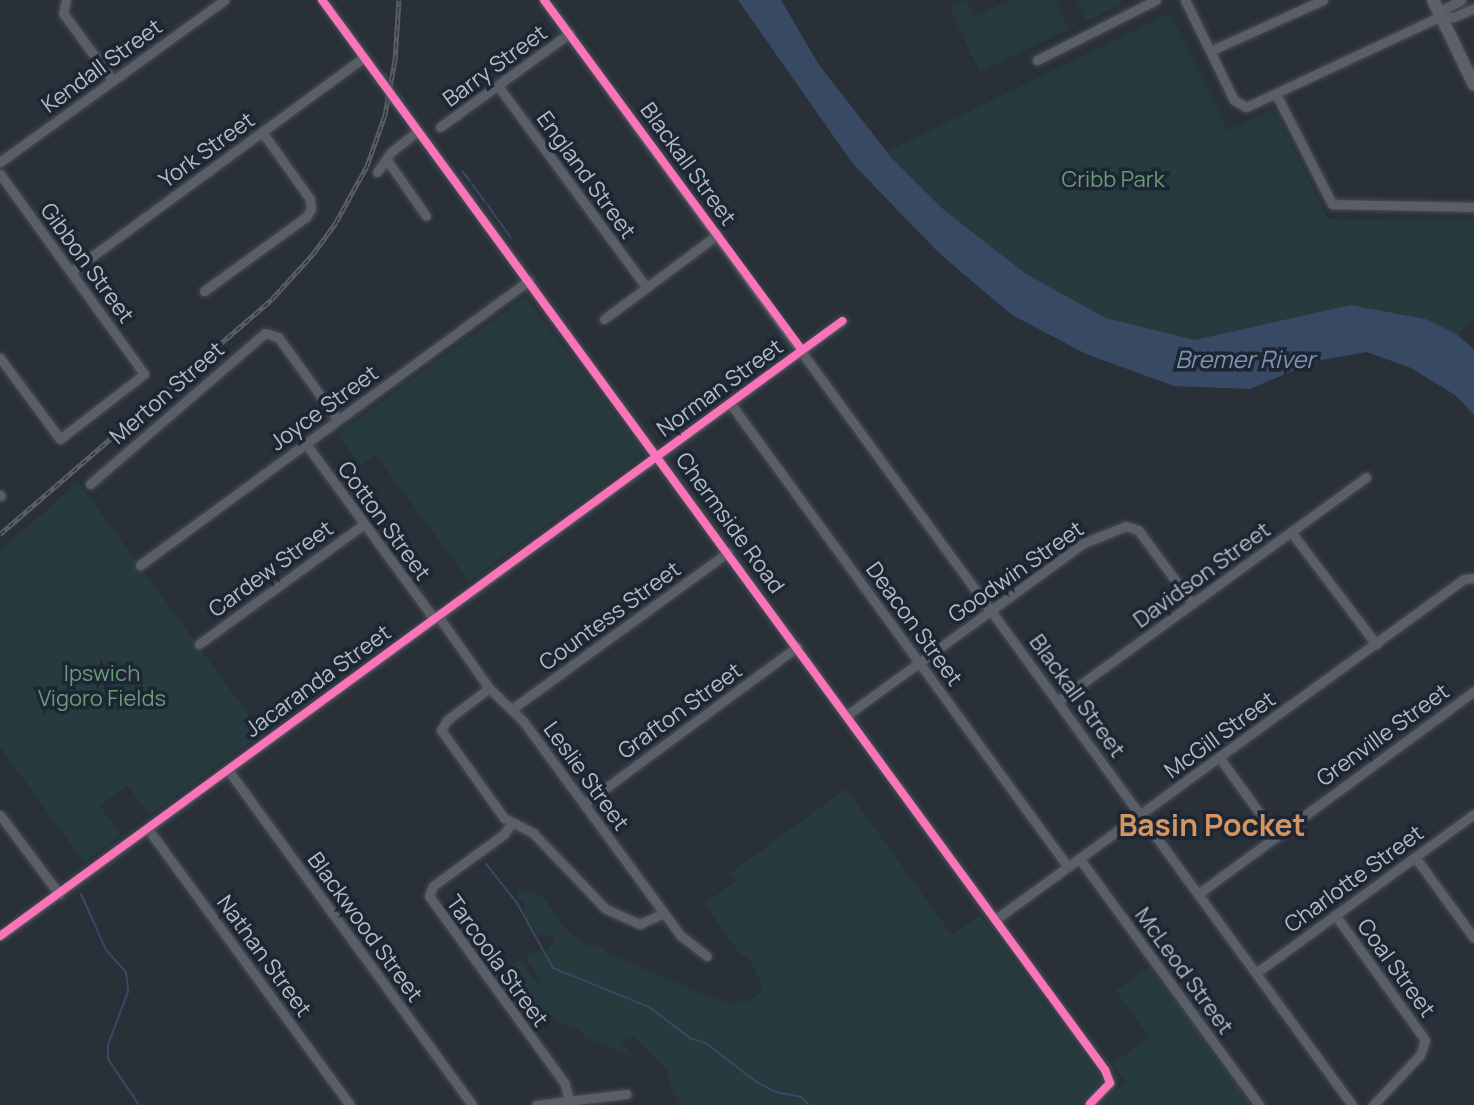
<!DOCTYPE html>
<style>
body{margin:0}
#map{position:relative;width:1474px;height:1105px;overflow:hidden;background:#2a3038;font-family:Manrope,sans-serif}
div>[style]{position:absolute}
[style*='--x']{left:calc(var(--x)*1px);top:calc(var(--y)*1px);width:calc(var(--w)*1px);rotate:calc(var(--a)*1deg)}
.green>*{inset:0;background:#273a3e}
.water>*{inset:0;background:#384963}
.stream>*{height:2px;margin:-1px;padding:0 1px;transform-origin:1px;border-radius:1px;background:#384963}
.roads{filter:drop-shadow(0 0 2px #484c53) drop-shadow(0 0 2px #484c53)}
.minor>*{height:9px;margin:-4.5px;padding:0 4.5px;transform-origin:4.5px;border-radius:4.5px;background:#5a5e66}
.major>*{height:12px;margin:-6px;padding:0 6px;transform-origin:6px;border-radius:6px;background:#5c6168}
.rail>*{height:5px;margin-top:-2.5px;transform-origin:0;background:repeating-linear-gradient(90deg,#1d2633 0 6px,#595d64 0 12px);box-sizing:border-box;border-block:2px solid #595d64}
.bridges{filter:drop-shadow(0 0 2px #484c53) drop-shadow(0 0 2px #484c53)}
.minor-bridge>*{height:9px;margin:-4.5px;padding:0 4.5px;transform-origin:4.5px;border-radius:4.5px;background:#5a5e66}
.cycleway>*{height:8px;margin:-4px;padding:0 4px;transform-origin:4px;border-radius:4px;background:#fb73b8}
span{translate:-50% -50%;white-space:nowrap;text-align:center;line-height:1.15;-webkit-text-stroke:7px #1d2633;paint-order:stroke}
.street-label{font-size:22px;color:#b4bcc9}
.park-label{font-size:22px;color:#6b9a76}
.water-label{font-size:24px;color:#7c92b1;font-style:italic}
.district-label{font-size:30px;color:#d59563;font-weight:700}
</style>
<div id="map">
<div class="green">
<div style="clip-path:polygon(966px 0,974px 17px,1010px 0,1055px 0,1069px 29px,980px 72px,949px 7px)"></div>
<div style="clip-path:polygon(1077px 0,1120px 0,1122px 4px,1087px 21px)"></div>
<div style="clip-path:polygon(1170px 13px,1228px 131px,1274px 108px,1328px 219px,1474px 219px,1474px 318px,1458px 335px,1426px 319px,1350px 305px,1195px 340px,1106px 318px,1026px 274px,944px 210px,887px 152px)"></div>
<div style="clip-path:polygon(525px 297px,640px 448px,640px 458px,469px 581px,376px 455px,361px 465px,337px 434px)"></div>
<div style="clip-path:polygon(78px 482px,262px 733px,150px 815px,127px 785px,100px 806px,121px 835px,84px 862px,0 747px,0 551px)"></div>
<div style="clip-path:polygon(846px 789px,952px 935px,980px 915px,1103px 1081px,1096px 1087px,1106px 1098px,1126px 1083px,1113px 1063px,1150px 1038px,1116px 991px,1149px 966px,1251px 1105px,677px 1105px,682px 1101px,673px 1094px,667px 1070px,634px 1036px,631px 1040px,626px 1037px,620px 1043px,631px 1053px,627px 1053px,585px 1038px,581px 1030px,556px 1022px,539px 1005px,531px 1003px,526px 1011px,519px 1010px,517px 1004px,523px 1001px,520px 996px,516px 1000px,507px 996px,494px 975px,497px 970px,510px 984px,512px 975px,505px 969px,520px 960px,539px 985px,541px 980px,526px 958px,531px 952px,547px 953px,555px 939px,538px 934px,524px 915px,525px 905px,518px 898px,518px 889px,543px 896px,561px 925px,585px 945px,599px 945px,607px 953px,697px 992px,734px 1005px,737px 1000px,746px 1002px,759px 994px,763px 989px,761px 984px,751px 961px,740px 954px,704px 904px,736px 881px,730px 873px)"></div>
</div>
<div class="water">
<div style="clip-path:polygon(738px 0,781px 0,819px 65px,891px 157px,944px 210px,1026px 274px,1106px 318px,1195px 340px,1350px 305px,1426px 319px,1458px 335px,1474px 350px,1474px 415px,1455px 395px,1411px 368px,1367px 352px,1315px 361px,1250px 389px,1174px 386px,1086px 354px,1012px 315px,939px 253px,853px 164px)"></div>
</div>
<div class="stream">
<div style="--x:462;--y:171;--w:13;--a:51"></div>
<div style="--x:472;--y:184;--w:22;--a:54"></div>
<div style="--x:487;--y:204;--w:18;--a:56"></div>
<div style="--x:499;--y:221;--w:21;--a:55"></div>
<div style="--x:486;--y:864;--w:50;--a:51.5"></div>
<div style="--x:517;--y:903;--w:74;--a:61"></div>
<div style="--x:553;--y:968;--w:104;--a:22.1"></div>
<div style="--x:649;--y:1007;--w:51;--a:37.1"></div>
<div style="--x:690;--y:1038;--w:18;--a:19"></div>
<div style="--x:707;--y:1044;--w:61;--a:37.6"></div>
<div style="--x:755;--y:1081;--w:24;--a:28"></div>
<div style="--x:776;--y:1092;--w:25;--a:11"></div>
<div style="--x:801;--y:1097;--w:11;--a:45"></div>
<div style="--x:81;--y:894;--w:61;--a:65.9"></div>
<div style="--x:106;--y:950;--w:30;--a:48"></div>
<div style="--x:126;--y:972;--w:20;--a:84"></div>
<div style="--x:128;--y:992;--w:57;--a:110.7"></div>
<div style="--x:108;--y:1045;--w:14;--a:90"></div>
<div style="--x:108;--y:1059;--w:55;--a:56"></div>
</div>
<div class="roads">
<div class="minor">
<div style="--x:66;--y:0;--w:13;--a:103"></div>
<div style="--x:63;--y:13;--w:84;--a:53.7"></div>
<div style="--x:322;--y:0;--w:98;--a:53.7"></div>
<div style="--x:544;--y:0;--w:1369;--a:53.82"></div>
<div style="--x:1185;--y:0;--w:111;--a:63.9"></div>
<div style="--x:1234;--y:100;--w:14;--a:30"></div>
<div style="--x:1246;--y:107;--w:215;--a:-25"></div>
<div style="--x:1441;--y:16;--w:9;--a:-58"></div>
<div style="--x:1446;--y:8;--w:17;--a:-28"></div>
<div style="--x:1441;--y:16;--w:13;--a:4"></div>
<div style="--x:1454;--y:17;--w:22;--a:-24"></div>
<div style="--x:1210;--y:51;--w:124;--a:-24.3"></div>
<div style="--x:1037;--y:60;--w:133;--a:-26.8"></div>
<div style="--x:498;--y:86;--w:250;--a:53.6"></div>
<div style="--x:1276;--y:94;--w:123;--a:63"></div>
<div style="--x:1332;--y:204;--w:142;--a:1.2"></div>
<div style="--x:396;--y:101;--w:1201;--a:53.81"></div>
<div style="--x:1105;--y:1070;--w:14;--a:69"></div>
<div style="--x:1110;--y:1083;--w:29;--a:134"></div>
<div style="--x:440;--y:127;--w:160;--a:-35.9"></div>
<div style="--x:387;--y:160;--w:68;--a:55.1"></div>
<div style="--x:0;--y:162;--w:277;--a:-35.8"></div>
<div style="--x:377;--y:172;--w:24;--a:-55"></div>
<div style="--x:391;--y:152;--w:34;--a:-38"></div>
<div style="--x:0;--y:174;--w:246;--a:54.2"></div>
<div style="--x:144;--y:374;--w:106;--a:142.3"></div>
<div style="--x:60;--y:439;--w:101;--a:-126.5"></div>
<div style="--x:72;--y:271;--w:362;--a:-36.2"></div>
<div style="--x:204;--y:291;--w:126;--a:-36"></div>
<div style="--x:306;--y:217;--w:9;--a:-58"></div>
<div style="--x:311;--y:209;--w:10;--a:-96"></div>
<div style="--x:310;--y:199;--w:82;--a:-125.6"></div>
<div style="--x:604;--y:319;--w:141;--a:-36.6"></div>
<div style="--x:730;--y:403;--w:574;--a:53.93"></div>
<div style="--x:306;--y:444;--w:217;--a:53.8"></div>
<div style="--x:90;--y:484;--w:231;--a:-40.8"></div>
<div style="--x:265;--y:333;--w:14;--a:17"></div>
<div style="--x:278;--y:337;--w:102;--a:54.1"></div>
<div style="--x:0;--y:495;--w:1;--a:45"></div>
<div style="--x:1291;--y:532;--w:141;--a:52.8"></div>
<div style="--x:140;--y:565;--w:482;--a:-36.2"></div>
<div style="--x:438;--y:616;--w:88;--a:54.7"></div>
<div style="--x:489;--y:688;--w:47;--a:44.1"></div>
<div style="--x:523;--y:721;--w:265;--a:53.7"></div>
<div style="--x:680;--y:935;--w:34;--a:38"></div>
<div style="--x:199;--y:644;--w:204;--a:-36"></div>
<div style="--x:489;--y:688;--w:53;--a:142.7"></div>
<div style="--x:447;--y:720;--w:12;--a:121"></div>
<div style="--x:441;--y:730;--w:108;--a:54.4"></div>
<div style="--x:504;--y:818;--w:33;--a:27"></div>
<div style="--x:533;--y:833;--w:105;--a:46.2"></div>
<div style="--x:606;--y:909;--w:37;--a:24"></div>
<div style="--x:640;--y:924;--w:26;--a:-25"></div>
<div style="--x:1058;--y:701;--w:381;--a:-36"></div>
<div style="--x:512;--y:709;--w:267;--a:-36"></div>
<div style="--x:847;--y:715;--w:293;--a:-36"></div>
<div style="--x:1084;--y:543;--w:45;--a:-22"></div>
<div style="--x:1126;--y:526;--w:13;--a:18"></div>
<div style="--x:1138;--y:530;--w:91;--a:53.5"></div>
<div style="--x:1219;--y:757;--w:97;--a:54.2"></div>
<div style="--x:228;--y:770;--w:414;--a:53.9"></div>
<div style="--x:584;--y:804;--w:265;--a:-36.4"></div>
<div style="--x:0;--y:815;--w:99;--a:53.2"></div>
<div style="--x:511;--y:824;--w:12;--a:125"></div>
<div style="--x:504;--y:834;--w:88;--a:143.8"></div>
<div style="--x:433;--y:886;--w:11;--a:112"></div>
<div style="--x:429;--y:896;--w:232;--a:54.1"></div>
<div style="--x:565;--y:1084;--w:17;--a:77"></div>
<div style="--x:148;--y:829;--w:342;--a:53.8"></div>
<div style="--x:1415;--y:857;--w:100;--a:53.9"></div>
<div style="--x:1079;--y:858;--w:306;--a:53.9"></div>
<div style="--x:1198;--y:894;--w:343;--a:-36.3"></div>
<div style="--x:1335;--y:915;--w:154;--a:54.2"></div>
<div style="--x:1425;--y:1040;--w:16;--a:108"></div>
<div style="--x:1420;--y:1055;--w:69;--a:133.2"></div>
<div style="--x:996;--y:919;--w:578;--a:-36"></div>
<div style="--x:1464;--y:579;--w:10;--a:-6"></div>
<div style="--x:0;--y:936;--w:1043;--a:-36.14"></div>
<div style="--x:1256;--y:973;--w:270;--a:-36.1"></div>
<div style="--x:536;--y:1105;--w:91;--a:-7"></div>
</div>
<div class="major">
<div style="--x:1433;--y:0;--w:94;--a:64.2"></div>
</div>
</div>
<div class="rail">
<div style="--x:0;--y:534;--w:359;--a:-40.8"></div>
<div style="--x:272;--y:299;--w:61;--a:-47.7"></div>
<div style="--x:313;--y:254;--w:39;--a:-54"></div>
<div style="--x:336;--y:222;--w:64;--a:-61"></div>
<div style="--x:367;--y:166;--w:54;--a:-70.6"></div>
<div style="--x:385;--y:115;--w:56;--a:-79.7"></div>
<div style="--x:395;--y:60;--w:60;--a:-86.2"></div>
</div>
<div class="bridges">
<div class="minor-bridge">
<div style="--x:380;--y:79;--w:27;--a:54"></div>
</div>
</div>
<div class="cycleway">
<div style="--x:322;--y:0;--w:1326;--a:53.8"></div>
<div style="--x:1105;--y:1070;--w:14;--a:69"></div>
<div style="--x:1110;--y:1083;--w:29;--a:134"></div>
<div style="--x:544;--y:0;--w:435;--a:53.6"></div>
<div style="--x:0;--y:936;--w:1043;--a:-36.14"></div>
</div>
<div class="street-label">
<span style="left:102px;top:66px;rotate:-36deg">Kendall Street</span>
<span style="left:495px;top:66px;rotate:-36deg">Barry Street</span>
<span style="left:207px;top:150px;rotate:-36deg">York Street</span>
<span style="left:688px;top:164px;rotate:54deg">Blackall Street</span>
<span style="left:586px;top:175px;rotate:54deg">England Street</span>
<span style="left:87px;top:263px;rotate:54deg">Gibbon Street</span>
<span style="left:720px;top:388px;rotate:-36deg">Norman Street</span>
<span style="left:167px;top:393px;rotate:-41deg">Merton Street</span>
<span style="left:324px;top:408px;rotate:-36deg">Joyce Street</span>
<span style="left:384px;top:521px;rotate:54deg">Cotton Street</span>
<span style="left:730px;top:523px;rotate:54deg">Chermside Road</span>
<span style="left:271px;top:569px;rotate:-36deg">Cardew Street</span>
<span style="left:1016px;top:572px;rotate:-35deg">Goodwin Street</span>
<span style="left:1202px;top:575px;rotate:-36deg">Davidson Street</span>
<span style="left:610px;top:616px;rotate:-36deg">Countess Street</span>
<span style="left:914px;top:624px;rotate:54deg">Deacon Street</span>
<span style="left:318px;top:681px;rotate:-36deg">Jacaranda Street</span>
<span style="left:1077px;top:696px;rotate:54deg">Blackall Street</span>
<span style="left:680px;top:711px;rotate:-36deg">Grafton Street</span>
<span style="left:1220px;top:735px;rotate:-36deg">McGill Street</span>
<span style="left:1383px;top:735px;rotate:-36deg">Grenville Street</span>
<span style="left:586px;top:776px;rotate:54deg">Leslie Street</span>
<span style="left:1354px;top:879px;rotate:-36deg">Charlotte Street</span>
<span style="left:365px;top:927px;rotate:54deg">Blackwood Street</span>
<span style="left:264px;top:956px;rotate:54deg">Nathan Street</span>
<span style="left:497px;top:961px;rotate:54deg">Tarcoola Street</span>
<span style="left:1396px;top:968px;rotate:54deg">Coal Street</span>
<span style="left:1184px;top:971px;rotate:54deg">McLeod Street</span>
</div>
<div class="park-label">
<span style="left:1113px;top:180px">Cribb Park</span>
<span style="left:102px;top:686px">Ipswich<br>Vigoro Fields</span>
</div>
<div class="water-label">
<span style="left:1245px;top:359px">Bremer River</span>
</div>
<div class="district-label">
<span style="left:1212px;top:825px">Basin Pocket</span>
</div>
</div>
